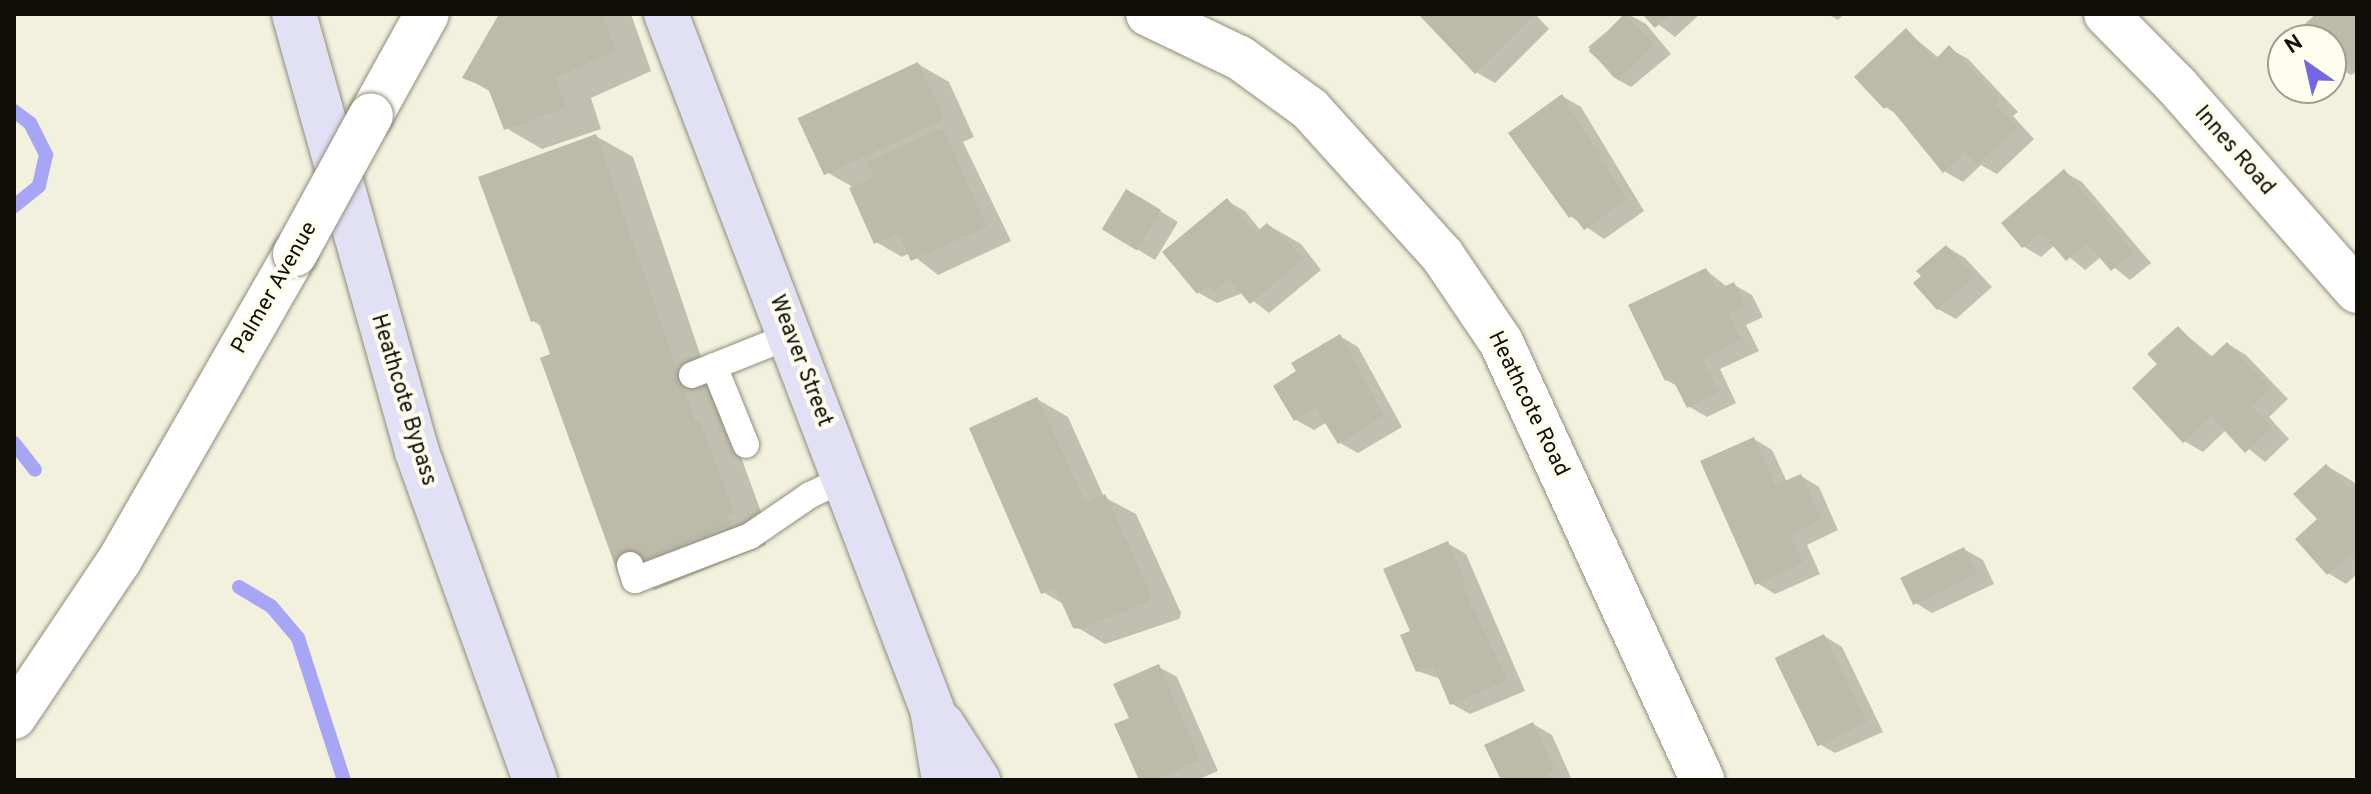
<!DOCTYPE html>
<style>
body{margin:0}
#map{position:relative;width:2371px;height:794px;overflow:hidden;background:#f2f1dd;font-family:Overpass,sans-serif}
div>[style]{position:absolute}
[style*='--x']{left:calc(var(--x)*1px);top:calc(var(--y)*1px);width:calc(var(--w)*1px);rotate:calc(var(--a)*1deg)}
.shadow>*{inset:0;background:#0003}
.stream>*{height:14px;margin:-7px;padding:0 7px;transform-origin:7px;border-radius:7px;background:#a7a5f6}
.building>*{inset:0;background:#bcbaa8;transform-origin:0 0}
.roads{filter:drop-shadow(0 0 2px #8f8d7c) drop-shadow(0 0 2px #8f8d7c)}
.service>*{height:26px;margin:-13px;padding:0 13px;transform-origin:13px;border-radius:13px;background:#fff}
.minor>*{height:44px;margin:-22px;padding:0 22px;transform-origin:22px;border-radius:22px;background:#fff}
.tertiary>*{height:44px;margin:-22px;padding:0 22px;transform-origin:22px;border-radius:22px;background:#fff}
.secondary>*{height:44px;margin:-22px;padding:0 22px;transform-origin:22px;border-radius:22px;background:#e1e0f5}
.bridges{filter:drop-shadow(0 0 2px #8f8d7c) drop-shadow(0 0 2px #8f8d7c)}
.tertiary-bridge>*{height:44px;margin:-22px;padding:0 22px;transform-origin:22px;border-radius:22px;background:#fff}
span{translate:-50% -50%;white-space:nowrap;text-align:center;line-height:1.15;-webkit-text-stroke:8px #fffeee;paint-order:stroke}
.street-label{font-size:22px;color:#0f0e08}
.frame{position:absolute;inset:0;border:16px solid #0f0e08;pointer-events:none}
.north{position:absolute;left:2267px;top:24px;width:80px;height:80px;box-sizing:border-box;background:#fffeee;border:2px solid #9f9e92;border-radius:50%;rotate:326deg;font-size:22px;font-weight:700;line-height:32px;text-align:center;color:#0f0e08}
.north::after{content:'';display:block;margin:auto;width:28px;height:36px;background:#7567e2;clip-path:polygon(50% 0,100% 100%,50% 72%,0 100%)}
</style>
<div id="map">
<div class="shadow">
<div style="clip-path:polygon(501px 14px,631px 14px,651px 71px,591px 98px,601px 129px,542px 149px,506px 128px,491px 92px,465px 77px)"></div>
<div style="clip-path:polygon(1420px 14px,1535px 14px,1549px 29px,1495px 83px,1476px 72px)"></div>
<div style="clip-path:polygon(1628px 14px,1646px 24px,1671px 54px,1631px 87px,1613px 77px,1588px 47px)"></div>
<div style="clip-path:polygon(1645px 14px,1700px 14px,1675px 37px)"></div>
<div style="clip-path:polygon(1828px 14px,1844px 14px,1838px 20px)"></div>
<div style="clip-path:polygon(2319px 14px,2357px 14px,2357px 72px,2351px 75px,2331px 63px,2331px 40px,2310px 40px)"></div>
<div style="clip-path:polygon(1906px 31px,1939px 58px,1949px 48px,1968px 59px,2018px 112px,2013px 116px,2034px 139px,1997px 174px,1981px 165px,1963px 182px,1944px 171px,1900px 116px,1885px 107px)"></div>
<div style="clip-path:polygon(918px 64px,949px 82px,974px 137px,963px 142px,1011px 241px,938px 275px,910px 253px,902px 257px,876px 242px,851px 186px,825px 171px)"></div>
<div style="clip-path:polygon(1562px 96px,1581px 107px,1644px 211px,1604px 239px,1570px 216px)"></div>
<div style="clip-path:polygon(596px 136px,633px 157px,729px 439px,736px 443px,769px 534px,763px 536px,766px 545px,655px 590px,619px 569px,553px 355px,543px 327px,533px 321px)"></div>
<div style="clip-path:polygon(2064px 172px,2082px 182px,2151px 263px,2130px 280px,2101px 257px,2085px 270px,2055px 245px,2041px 257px,2023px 246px)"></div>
<div style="clip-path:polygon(1227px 201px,1245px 211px,1261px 231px,1268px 225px,1301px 244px,1321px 270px,1269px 313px,1243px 293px,1217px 303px,1199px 293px,1165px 252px)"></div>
<div style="clip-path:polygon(1145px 202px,1178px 222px,1155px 260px,1137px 249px)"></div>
<div style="clip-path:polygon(1947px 247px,1965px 258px,1992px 287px,1956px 319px,1938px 309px)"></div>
<div style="clip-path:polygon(1706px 270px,1727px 287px,1733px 284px,1752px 295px,1763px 317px,1746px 325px,1759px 351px,1720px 369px,1736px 403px,1707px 417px,1688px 406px,1679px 387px,1666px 380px)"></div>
<div style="clip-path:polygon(2178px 328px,2214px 358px,2228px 344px,2246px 355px,2288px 399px,2269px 417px,2289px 439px,2265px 462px,2226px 430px,2203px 452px,2184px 441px,2160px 365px)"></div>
<div style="clip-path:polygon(1340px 336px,1358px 347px,1402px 427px,1358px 453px,1340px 443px,1327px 422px,1314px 430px,1296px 420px)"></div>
<div style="clip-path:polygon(1037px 399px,1068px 417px,1104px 497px,1136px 514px,1181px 613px,1179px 619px,1105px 644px,1075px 626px,1065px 605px,1043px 592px)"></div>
<div style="clip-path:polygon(1754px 439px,1772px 450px,1787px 482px,1801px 476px,1819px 487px,1838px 530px,1807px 545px,1820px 574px,1775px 594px,1757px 583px)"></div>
<div style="clip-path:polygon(2327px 466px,2357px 484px,2357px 574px,2346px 584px,2328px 573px,2319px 519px)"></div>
<div style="clip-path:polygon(1447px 543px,1466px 554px,1525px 691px,1470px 714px,1452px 704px,1441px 679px,1417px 671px,1412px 632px)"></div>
<div style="clip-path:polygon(1964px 549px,1983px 560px,1994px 584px,1932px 613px,1914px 602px)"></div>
<div style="clip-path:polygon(1824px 636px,1842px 647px,1883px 732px,1835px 753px,1816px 742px)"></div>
<div style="clip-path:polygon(1159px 667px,1177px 677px,1218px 771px,1197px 780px,1141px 780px,1131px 719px)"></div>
<div style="clip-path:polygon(1533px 724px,1552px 735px,1572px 780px,1503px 780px)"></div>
</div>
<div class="stream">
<div style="--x:14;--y:111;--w:20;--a:37"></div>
<div style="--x:30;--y:123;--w:36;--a:63"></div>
<div style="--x:46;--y:155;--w:32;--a:103"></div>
<div style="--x:39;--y:186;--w:32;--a:141"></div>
<div style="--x:14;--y:443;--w:34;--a:52"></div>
<div style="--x:239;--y:587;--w:37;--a:31"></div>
<div style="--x:271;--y:606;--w:42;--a:49.8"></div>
<div style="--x:298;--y:638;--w:149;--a:72.1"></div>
</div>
<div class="building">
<div style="clip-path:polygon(499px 14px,602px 14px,616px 50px,556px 78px,566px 108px,504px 130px,488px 88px,462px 78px)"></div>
<div style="clip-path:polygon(1418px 14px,1529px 14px,1532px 18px,1475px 74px)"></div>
<div style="left:1624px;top:14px;width:42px;height:51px;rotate:44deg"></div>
<div style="clip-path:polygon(1642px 14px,1671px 14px,1655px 28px)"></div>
<div style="clip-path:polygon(2316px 14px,2357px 14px,2357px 75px,2341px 57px,2331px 66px,2331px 40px,2307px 40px,2298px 30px)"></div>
<div style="clip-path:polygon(1906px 28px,1935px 60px,1949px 45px,2001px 101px,1996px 105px,2017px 127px,1977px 165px,1965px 152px,1943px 173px,1888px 105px,1884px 109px,1854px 77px)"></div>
<div style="left:918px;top:62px;width:63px;height:133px;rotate:65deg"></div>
<div style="clip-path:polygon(1562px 94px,1627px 200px,1584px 230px,1573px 215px,1569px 218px,1508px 133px)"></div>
<div style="clip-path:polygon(943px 128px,987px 227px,911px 261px,898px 233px,874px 244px,849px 188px,874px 177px,867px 162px)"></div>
<div style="clip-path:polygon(596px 134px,695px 422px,700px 420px,734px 513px,728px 515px,731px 524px,617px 571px,540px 358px,550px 354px,538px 320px,531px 322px,478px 177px)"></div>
<div style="clip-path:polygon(2064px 169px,2134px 252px,2111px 271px,2087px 243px,2066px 261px,2041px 232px,2022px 248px,2001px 223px)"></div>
<div style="left:1126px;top:189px;width:41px;height:47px;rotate:31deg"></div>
<div style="clip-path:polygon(1227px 198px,1255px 233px,1267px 223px,1304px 258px,1250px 304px,1229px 279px,1214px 292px,1209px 285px,1197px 294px,1162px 252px)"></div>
<div style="clip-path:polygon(1946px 245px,1975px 276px,1937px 310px,1913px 283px,1921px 276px,1916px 271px)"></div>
<div style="clip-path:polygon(1706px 268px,1717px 290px,1734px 282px,1745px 307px,1729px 314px,1741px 340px,1702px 358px,1719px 392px,1687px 408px,1672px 378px,1665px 381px,1628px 305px)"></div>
<div style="clip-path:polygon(2178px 326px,2209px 359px,2227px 342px,2271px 388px,2252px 406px,2272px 427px,2245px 453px,2211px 416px,2183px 443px,2132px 388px,2157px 364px,2147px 354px)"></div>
<div style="clip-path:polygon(1340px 334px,1384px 416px,1338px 444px,1316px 408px,1294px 421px,1273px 386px,1296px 371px,1291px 363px)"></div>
<div style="clip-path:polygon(1037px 397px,1086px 503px,1105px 494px,1151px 594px,1148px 602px,1080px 629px,1073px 628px,1055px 588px,1041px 594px,969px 428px)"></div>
<div style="clip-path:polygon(1754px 437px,1775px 485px,1801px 474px,1821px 520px,1790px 534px,1803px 563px,1755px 585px,1700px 461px)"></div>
<div style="clip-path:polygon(2326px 464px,2349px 489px,2357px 481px,2357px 562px,2350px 554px,2327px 575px,2295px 539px,2317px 519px,2293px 494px)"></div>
<div style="clip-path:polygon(1448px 541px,1466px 583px,1462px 585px,1508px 680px,1450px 705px,1433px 665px,1416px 672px,1400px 635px,1410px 631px,1383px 569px)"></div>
<div style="left:1964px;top:547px;width:30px;height:71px;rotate:64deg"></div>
<div style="left:1824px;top:634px;width:98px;height:55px;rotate:64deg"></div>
<div style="clip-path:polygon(1159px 664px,1200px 760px,1155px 780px,1139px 780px,1114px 724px,1129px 718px,1113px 684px)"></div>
<div style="clip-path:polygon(1533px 722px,1555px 769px,1548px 773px,1551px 780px,1501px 780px,1484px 745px)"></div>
</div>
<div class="roads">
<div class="service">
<div style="--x:714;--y:366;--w:85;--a:67.9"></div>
<div style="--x:692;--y:375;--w:105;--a:-21.7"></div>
<div style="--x:630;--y:565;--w:16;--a:72"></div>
<div style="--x:635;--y:580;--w:123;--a:-20.9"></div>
<div style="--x:750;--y:536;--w:73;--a:-34.3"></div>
<div style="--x:810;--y:495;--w:40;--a:-25"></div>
</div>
<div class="minor">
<div style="--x:2106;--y:14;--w:101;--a:45.4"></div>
<div style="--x:2177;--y:86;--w:273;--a:48.7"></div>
</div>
<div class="tertiary">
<div style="--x:1148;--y:14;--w:102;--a:25.6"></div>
<div style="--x:1240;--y:58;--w:87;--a:36.1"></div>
<div style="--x:1310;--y:109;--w:197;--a:47.9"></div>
<div style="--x:1442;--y:255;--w:105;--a:55.9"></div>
<div style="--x:1501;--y:342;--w:482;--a:65.3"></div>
<div style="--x:371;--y:115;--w:115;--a:-61"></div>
<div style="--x:14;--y:717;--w:188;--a:-56.1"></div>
<div style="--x:119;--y:561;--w:354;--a:-60.2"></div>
</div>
<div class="secondary">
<div style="--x:294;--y:14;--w:455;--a:74.3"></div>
<div style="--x:417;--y:452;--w:349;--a:70.2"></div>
<div style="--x:666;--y:14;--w:744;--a:69.06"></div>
<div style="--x:932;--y:709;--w:72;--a:80.4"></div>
<div style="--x:942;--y:724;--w:67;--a:57.3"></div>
</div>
</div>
<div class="bridges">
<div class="tertiary-bridge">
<div style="--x:295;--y:254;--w:158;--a:-61.3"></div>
</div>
</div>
<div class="street-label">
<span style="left:2234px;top:151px;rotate:49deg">Innes Road</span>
<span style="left:275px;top:288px;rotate:-60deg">Palmer Avenue</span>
<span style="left:800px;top:361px;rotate:69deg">Weaver Street</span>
<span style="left:403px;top:400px;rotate:73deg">Heathcote Bypass</span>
<span style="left:1528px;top:404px;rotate:64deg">Heathcote Road</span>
</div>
<div class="frame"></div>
<div class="north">N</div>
</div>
